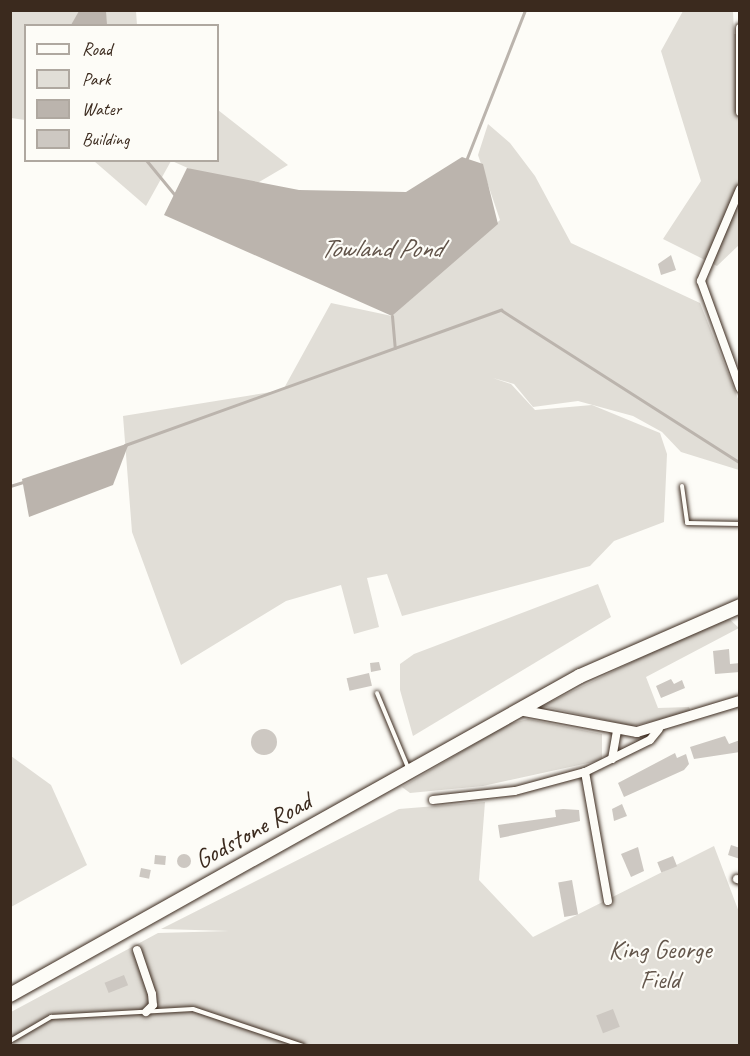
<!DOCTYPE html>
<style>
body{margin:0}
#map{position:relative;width:750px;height:1056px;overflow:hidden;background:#fdfcf7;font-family:Caveat,sans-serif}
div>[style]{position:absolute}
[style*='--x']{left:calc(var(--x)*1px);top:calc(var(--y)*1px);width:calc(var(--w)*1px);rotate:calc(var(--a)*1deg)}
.green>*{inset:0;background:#e1ded7}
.water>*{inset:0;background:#bbb4ad}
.stream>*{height:3px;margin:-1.5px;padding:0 1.5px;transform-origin:1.5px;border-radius:1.5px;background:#bbb4ad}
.building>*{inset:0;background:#cdc8c2;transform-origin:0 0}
.round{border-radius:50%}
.roads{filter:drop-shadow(0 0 2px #3b2a1e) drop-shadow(0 0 2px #3b2a1e)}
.service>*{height:4px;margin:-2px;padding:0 2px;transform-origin:2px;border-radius:2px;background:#fdfcf7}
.minor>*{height:8px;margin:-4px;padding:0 4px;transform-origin:4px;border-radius:4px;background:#fdfcf7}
.tertiary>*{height:10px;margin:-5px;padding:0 5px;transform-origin:5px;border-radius:5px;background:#fdfcf7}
.primary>*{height:14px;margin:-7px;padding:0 7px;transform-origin:7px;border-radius:7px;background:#fdfcf7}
span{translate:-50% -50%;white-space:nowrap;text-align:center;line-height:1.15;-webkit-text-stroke:4.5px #fdfcf7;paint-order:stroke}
.street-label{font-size:26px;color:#3b2a1e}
.park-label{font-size:26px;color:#64574c}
.water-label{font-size:27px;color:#615349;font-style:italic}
.frame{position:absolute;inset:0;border:12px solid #3b2a1e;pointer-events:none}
.legend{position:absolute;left:24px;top:24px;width:195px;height:138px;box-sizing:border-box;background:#fdfcf7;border:2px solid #afa8a0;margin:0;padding:8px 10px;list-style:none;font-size:18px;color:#3b2a1e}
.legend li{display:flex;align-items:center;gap:12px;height:30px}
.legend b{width:30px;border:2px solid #afa8a0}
</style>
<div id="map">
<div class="green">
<div style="clip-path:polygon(12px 11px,136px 11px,137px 25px,26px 26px,25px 120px,11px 118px)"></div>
<div style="clip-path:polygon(683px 11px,733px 11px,734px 34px,740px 34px,739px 245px,717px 266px,663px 239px,701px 181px,661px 51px)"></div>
<div style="clip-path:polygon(218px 110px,288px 165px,242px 192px,172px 161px,218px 160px)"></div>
<div style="clip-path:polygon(488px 124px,510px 143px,535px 176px,571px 243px,700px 303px,739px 401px,739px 470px,681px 452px,662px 432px,633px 416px,578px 401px,533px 407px,514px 384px,493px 378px,511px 384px,535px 410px,592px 405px,660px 433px,667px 454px,664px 522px,614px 541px,590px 566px,402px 616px,387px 574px,367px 578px,379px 627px,354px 634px,341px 585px,286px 601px,181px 665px,132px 532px,123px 416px,283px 390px,331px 303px,392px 316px,500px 220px,478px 155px)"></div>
<div style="clip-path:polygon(94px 161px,171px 161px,146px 206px)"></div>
<div style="clip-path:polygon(598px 584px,611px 617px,413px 736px,400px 690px,400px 664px,414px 654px)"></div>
<div style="clip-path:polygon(726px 616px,739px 628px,646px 677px,658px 708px,689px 707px,691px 712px,632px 726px,542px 706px)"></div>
<div style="clip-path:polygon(528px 719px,602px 734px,602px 760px,483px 786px,410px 793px,402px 787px,508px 724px)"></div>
<div style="clip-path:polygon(11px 756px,51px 785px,87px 865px,11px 907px)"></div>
<div style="clip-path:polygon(485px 802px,479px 880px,533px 937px,714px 846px,739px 912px,739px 1045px,11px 1046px,11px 1012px,158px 933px,229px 931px,161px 929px,399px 809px)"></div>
</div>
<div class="water">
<div style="clip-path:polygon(79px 11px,106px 11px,107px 25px,71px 25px)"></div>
<div style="clip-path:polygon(462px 157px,483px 164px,498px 224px,392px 316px,164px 215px,187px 168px,299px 190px,406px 192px)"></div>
<div style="clip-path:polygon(129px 443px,113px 485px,29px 517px,22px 479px)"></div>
</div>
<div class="stream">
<div style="--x:467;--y:158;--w:159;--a:-68.6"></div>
<div style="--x:146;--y:160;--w:44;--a:50.5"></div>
<div style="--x:392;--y:316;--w:32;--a:85"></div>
<div style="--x:125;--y:445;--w:400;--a:-19.8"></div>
<div style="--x:501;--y:310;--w:284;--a:32.6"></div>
<div style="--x:10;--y:486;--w:17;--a:-17"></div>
</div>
<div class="building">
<div style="clip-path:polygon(671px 255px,676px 270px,661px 275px,658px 264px)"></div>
<div style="clip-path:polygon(729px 649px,730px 664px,740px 663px,740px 672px,715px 674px,713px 651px)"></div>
<div style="clip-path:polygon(379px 662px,381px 670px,371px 672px,370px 663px)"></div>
<div style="left:369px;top:673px;width:13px;height:23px;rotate:77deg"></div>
<div style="clip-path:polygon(671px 679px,674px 684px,682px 680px,685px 688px,661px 698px,656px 686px)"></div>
<div class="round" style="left:251px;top:729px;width:26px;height:26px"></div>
<div style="clip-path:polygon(725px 736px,729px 744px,740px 740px,740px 752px,694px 759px,690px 747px)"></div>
<div style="clip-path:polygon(675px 753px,677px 758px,686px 754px,689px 764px,684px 770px,624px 797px,618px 783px)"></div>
<div style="clip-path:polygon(622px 804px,627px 816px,614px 821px,612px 809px)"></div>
<div style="clip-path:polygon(563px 809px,579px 810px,580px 821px,500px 838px,498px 825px,556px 817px,555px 810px)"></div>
<div style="clip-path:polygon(731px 845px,740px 848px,740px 859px,728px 855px)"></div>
<div style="clip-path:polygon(638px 847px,644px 871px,631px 877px,621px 854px)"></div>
<div class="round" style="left:177px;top:854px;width:14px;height:14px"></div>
<div style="left:155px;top:855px;width:11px;height:9px;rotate:5deg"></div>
<div style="left:673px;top:856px;width:11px;height:17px;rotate:68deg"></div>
<div style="left:141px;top:868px;width:10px;height:9px;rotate:11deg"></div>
<div style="left:572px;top:880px;width:35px;height:14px;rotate:80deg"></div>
<div style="left:124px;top:975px;width:11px;height:21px;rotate:68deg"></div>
<div style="left:613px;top:1009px;width:19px;height:18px;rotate:69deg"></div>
</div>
<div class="roads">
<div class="service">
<div style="--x:682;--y:486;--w:37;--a:82"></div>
<div style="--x:687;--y:523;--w:53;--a:1.1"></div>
<div style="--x:377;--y:693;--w:83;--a:67.4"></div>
<div style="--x:10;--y:1041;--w:48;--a:-30.3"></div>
<div style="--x:51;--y:1017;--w:142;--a:-3.2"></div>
<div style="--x:193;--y:1009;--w:116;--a:18.6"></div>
</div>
<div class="minor">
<div style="--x:740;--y:28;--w:84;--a:90"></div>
<div style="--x:740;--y:189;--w:100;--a:113"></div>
<div style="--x:701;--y:281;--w:114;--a:70"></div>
<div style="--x:612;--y:759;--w:27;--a:-80"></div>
<div style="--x:585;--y:772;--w:131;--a:79.9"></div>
<div style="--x:433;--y:800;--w:82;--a:-6.3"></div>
<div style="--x:515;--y:791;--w:73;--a:-15.2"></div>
<div style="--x:585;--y:772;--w:72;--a:-26.2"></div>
<div style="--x:650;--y:740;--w:14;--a:-51"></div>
<div style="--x:737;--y:879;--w:3;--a:18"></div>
<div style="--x:137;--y:950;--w:46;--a:71.2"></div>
<div style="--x:152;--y:994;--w:11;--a:85"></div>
<div style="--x:153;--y:1005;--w:10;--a:135"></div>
</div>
<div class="tertiary">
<div style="--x:519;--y:710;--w:120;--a:10.6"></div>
<div style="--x:637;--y:732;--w:108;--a:-16.8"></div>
</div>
<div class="primary">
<div style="--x:10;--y:995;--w:653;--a:-29.23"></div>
<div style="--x:580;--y:676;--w:175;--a:-23.6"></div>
</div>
</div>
<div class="street-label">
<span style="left:253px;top:831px;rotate:-29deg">Godstone Road</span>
</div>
<div class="park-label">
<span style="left:660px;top:965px">King George<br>Field</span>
</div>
<div class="water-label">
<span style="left:381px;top:249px">Towland Pond</span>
</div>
<div class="frame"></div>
<ul class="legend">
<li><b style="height:8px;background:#fdfcf7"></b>Road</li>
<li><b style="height:16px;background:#e1ded7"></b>Park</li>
<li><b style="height:16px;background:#bbb4ad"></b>Water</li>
<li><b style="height:16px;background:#cdc8c2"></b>Building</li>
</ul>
</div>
